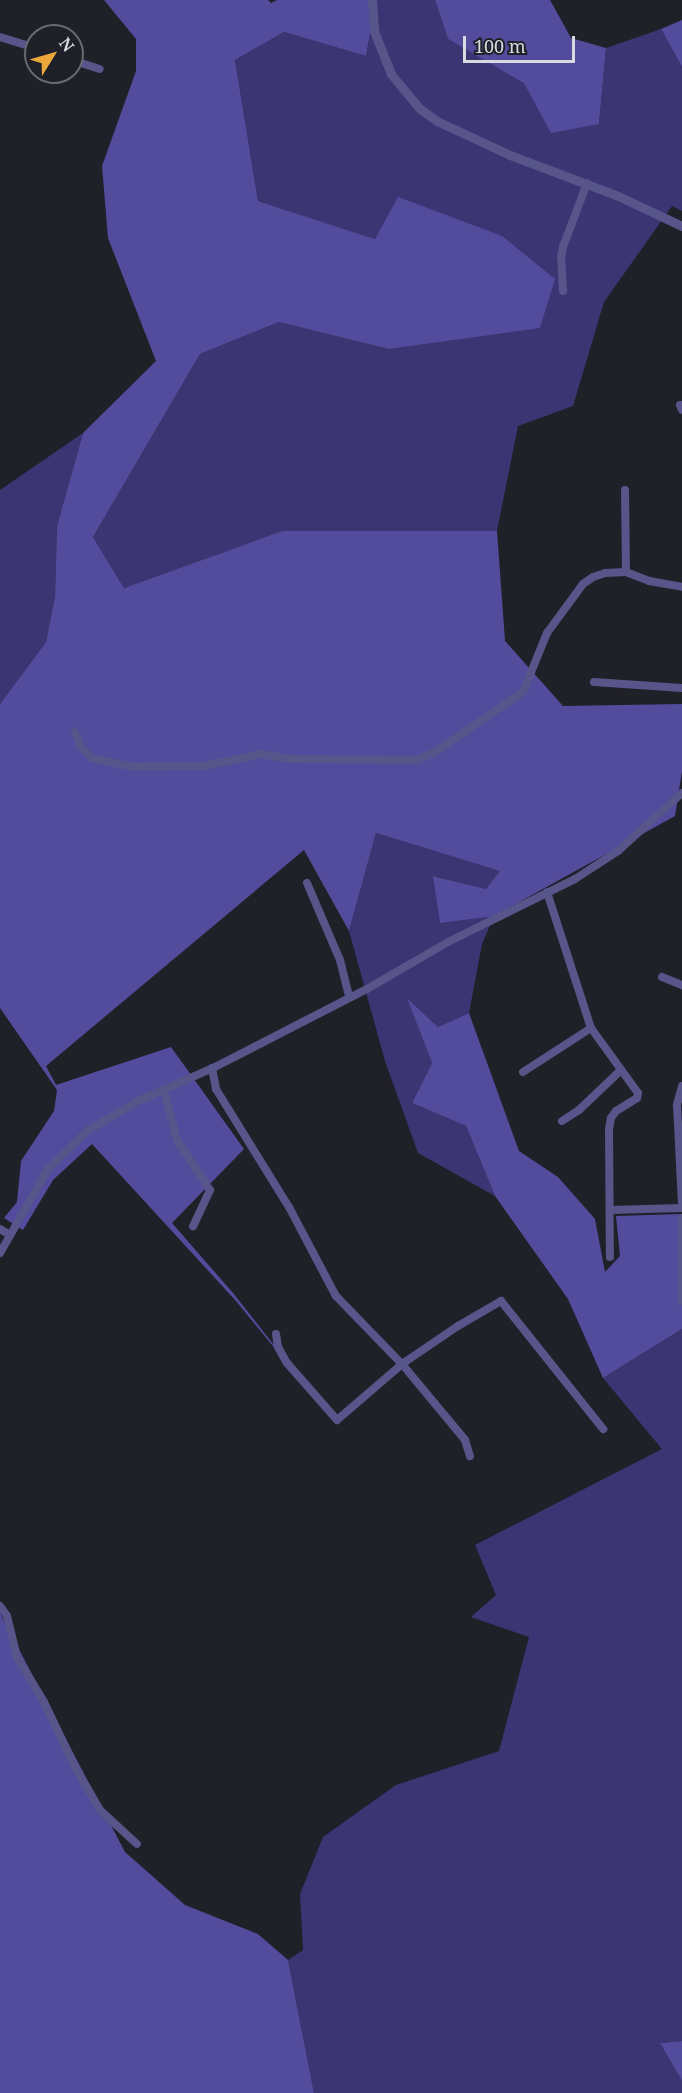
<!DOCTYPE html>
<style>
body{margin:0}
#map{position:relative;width:682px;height:2093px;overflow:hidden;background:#202028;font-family:"Noto Serif",serif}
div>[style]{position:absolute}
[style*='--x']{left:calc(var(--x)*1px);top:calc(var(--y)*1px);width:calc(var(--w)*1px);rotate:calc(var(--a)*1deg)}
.green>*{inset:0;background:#3b3573}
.forest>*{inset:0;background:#534c9d}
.minor>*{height:8px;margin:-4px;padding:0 4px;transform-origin:4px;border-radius:4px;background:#57558a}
.tertiary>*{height:9px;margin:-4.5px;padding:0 4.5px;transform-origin:4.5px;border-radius:4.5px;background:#57558a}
span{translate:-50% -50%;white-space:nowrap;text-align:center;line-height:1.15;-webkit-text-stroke:6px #202028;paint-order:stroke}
.north{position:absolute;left:24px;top:24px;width:60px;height:60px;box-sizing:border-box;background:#202028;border:2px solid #6a6a72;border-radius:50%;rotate:53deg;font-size:16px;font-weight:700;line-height:24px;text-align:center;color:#d9dae0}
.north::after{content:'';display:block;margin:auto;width:21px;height:27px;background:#eda83b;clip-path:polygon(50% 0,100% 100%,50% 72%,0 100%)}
.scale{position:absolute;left:463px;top:36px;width:112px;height:27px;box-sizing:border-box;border:3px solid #d9dae0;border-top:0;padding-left:8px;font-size:18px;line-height:21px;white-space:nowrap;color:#d9dae0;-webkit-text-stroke:4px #202028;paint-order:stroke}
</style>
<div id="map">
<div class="green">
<div style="clip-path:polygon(376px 0,435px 0,448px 39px,599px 124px,606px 48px,661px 29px,682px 67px,682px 211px,672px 206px,604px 302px,573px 406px,518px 426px,497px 531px,282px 531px,124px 588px,93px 537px,200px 354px,279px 322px,388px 349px,399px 197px,375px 239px,258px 201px,235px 60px,284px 32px,366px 56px)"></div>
<div style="clip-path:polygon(83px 433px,57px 526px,55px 596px,46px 642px,0 704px,0 490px)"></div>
<div style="clip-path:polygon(376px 833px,501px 871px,486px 889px,434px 876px,494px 916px,482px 944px,469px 1013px,438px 1027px,408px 999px,432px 1063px,412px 1103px,466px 1126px,495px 1196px,418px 1153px,385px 1061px,349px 931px)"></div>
<div style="clip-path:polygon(682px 1329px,682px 2041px,660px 2043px,682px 2081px,682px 2093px,314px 2093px,288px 1960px,303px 1950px,300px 1894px,323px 1837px,396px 1785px,499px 1751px,529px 1637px,471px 1617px,496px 1595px,475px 1545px,662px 1449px,603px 1378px)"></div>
</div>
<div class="forest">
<div style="clip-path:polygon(104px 0,268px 0,271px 3px,277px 0,376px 0,366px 56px,284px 32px,235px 60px,258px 201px,375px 239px,398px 197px,502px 236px,555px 279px,540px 328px,388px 349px,279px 322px,200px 354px,93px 537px,124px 588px,282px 531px,497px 531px,505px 641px,563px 706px,682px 704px,682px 771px,675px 816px,494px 916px,440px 923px,433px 876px,486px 889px,500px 871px,376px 833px,349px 931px,304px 850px,46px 1066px,56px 1085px,171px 1047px,244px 1149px,172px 1223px,233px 1293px,317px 1400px,236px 1301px,92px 1144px,53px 1180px,23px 1230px,4px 1218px,17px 1202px,21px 1161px,54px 1111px,57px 1090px,0 1008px,0 704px,46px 642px,55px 596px,57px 526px,83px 433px,156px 361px,108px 238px,102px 166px,136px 71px,136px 39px)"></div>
<div style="clip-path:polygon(435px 0,550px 0,571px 38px,606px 48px,599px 124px,551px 133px,524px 83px,448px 39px)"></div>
<div style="clip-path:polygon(682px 20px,682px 67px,661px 29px)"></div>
<div style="clip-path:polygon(407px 998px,438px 1027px,469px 1013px,519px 1151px,558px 1177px,595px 1219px,605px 1272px,620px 1256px,616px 1216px,682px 1214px,682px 1329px,603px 1378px,568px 1299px,495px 1196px,466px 1126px,412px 1103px,432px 1063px)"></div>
<div style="clip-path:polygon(0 1613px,125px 1852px,185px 1905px,258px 1934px,288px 1960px,314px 2093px,0 2093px)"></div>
<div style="clip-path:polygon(682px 2041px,682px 2081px,660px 2043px)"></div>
</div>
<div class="minor">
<div style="--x:0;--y:37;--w:38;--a:17"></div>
<div style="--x:72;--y:60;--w:29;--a:18"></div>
<div style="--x:563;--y:291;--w:33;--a:-93"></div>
<div style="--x:561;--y:258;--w:11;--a:-80"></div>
<div style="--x:563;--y:247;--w:68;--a:-69.4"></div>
<div style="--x:680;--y:405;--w:5;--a:68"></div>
<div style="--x:625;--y:490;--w:82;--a:89.3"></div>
<div style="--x:594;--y:682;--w:88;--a:3.9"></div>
<div style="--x:75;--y:732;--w:16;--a:68"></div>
<div style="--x:81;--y:747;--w:16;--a:45"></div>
<div style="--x:92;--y:758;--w:42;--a:12.4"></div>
<div style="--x:133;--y:767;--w:71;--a:-0.8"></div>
<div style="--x:204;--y:766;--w:58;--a:-11.9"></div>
<div style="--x:261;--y:754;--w:27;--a:10"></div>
<div style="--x:288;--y:759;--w:129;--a:0.4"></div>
<div style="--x:417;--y:760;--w:20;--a:-24"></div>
<div style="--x:435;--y:752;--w:107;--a:-34.3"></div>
<div style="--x:523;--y:692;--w:64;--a:-67.9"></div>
<div style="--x:547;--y:633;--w:61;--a:-53.7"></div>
<div style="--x:583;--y:584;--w:12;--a:-35"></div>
<div style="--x:593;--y:577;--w:13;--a:-18"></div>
<div style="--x:605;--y:573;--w:21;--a:-3"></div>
<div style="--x:626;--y:572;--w:25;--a:21"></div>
<div style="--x:649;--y:581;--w:34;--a:10"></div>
<div style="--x:307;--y:883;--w:84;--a:66.8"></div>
<div style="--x:340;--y:960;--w:38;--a:76"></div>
<div style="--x:547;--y:892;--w:143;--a:72.1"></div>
<div style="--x:591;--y:1028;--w:80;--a:54.1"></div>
<div style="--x:638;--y:1093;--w:5;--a:101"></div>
<div style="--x:637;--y:1098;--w:25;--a:148"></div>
<div style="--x:616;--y:1111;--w:9;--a:126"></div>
<div style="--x:611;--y:1118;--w:11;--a:100"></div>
<div style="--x:609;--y:1129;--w:128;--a:89.6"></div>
<div style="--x:662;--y:977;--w:22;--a:22"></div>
<div style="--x:212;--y:1068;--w:21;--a:79"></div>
<div style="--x:216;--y:1089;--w:139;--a:58.3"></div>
<div style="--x:289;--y:1207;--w:101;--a:62.2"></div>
<div style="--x:336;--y:1296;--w:95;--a:45.9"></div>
<div style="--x:402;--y:1364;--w:99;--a:50.3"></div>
<div style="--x:465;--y:1440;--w:17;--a:73"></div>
<div style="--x:523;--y:1072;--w:81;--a:-32.9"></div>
<div style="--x:682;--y:1086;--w:20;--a:105"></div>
<div style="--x:677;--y:1105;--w:99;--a:87.1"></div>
<div style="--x:164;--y:1090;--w:52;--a:75.4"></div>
<div style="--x:177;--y:1140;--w:60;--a:56.6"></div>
<div style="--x:210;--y:1190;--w:40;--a:115"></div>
<div style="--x:562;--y:1121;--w:20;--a:-33"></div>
<div style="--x:579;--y:1110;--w:58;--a:-43.6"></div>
<div style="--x:610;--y:1210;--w:72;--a:-1.6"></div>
<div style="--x:682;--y:1218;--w:83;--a:90"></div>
<div style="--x:0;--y:1229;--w:12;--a:31"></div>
<div style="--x:0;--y:1253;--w:97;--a:-60.3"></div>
<div style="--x:48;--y:1169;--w:54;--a:-44.3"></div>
<div style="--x:87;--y:1131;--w:59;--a:-30.5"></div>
<div style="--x:138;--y:1101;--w:84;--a:-23.8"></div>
<div style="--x:215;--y:1067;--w:171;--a:-27.2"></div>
<div style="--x:367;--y:989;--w:94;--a:-30.1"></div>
<div style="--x:448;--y:942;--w:142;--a:-26.4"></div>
<div style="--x:575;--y:879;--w:51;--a:-33.1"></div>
<div style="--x:618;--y:851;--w:86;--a:-42.2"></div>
<div style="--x:276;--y:1334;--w:13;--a:81"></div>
<div style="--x:278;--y:1347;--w:18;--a:61"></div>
<div style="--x:287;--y:1363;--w:76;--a:48.7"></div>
<div style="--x:337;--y:1420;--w:86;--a:-40.7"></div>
<div style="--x:402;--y:1364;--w:68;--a:-34.2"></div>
<div style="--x:458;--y:1326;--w:50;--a:-30.2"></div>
<div style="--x:501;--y:1301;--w:164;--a:51.4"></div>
<div style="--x:0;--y:1606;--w:12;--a:55"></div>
<div style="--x:7;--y:1616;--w:42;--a:76.3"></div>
<div style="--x:17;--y:1657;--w:52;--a:59"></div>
<div style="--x:44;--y:1702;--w:72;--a:64.5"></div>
<div style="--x:75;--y:1767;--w:50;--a:59.8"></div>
<div style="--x:100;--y:1810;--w:50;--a:42.6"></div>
</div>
<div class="tertiary">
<div style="--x:372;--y:0;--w:31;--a:86"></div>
<div style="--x:374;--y:31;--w:46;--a:68.4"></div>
<div style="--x:391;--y:74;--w:44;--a:50.5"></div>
<div style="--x:419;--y:108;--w:22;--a:36"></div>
<div style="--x:437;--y:121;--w:81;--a:25"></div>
<div style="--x:510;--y:155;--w:113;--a:20.7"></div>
<div style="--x:616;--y:195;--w:73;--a:25.2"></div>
</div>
<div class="north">N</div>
<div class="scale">100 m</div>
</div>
